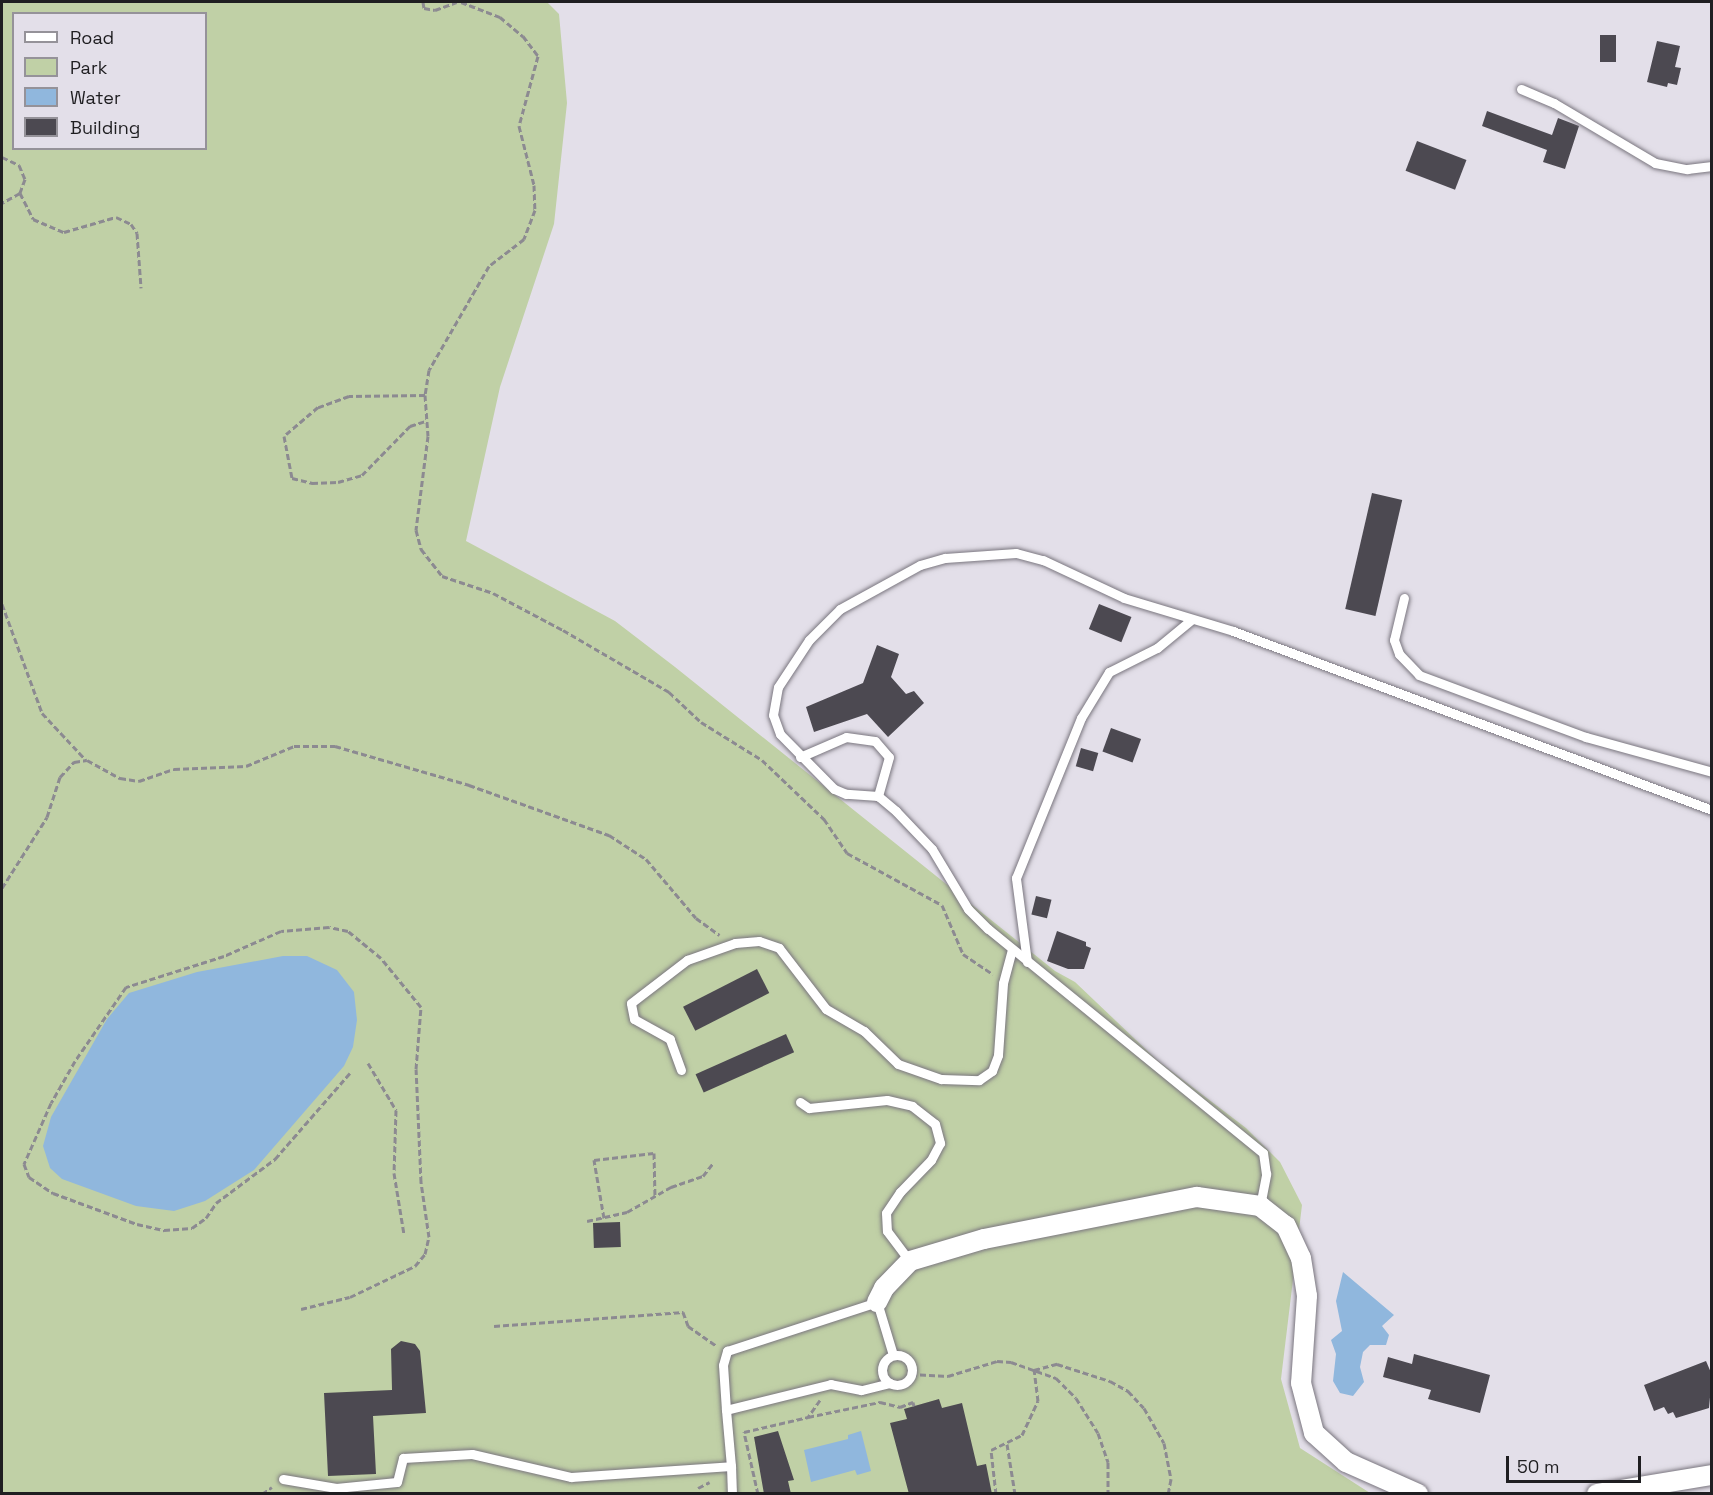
<!DOCTYPE html>
<style>
body{margin:0}
#map{position:relative;width:1713px;height:1495px;overflow:hidden;background:#e3dfe9;font-family:"Space Grotesk",sans-serif}
div>[style]{position:absolute}
[style*='--x']{left:calc(var(--x)*1px);top:calc(var(--y)*1px);width:calc(var(--w)*1px);rotate:calc(var(--a)*1deg)}
.green>*{inset:0;background:#c0d0a6}
.water>*{inset:0;background:#90b7dd}
.building>*{inset:0;background:#4c4951;transform-origin:0 0}
.path>*{height:3px;margin-top:-1.5px;transform-origin:0;background:repeating-linear-gradient(90deg,#8c8a91 0 6px,transparent 0 9px)}
.roads{filter:drop-shadow(0 0 2px #7a767f) drop-shadow(0 0 2px #7a767f)}
.service>*{height:9px;margin:-4.5px;padding:0 4.5px;transform-origin:4.5px;border-radius:4.5px;background:#fff}
.service>.ring{margin:-4.5px;padding:0;box-sizing:content-box;background:none;border:9px solid #fff;border-radius:50%}
.minor>*{height:20px;margin:-10px;padding:0 10px;transform-origin:10px;border-radius:10px;background:#fff}
span{translate:-50% -50%;white-space:nowrap;text-align:center;line-height:1.15;-webkit-text-stroke:6px #e3dfe9;paint-order:stroke}
.frame{position:absolute;inset:0;border:3px solid #1f1e21;pointer-events:none}
.legend{position:absolute;left:12px;top:12px;width:195px;height:138px;box-sizing:border-box;background:#e3dfe9;border:2px solid #959299;margin:0;padding:8px 10px;list-style:none;font-size:18px;color:#1f1e21}
.legend li{display:flex;align-items:center;gap:12px;height:30px}
.legend b{width:30px;border:2px solid #959299}
.scale{position:absolute;left:1506px;top:1456px;width:135px;height:27px;box-sizing:border-box;border:3px solid #1f1e21;border-top:0;padding-left:8px;font-size:18px;line-height:21px;white-space:nowrap;color:#1f1e21;-webkit-text-stroke:4px #e3dfe9;paint-order:stroke}
</style>
<div id="map">
<div class="green">
<div style="clip-path:polygon(evenodd,2px 2px,547px 2px,559px 14px,567px 103px,554px 224px,500px 387px,466px 541px,615px 621px,675px 667px,1055px 971px,1075px 982px,1157px 1060px,1246px 1128px,1280px 1162px,1302px 1205px,1281px 1379px,1300px 1448px,1370px 1493px,2px 1494px,2px 2px,14px 14px,206px 14px,206px 148px,14px 148px,14px 14px)"></div>
</div>
<div class="water">
<div style="clip-path:polygon(283px 956px,307px 956px,337px 970px,354px 992px,357px 1020px,353px 1047px,344px 1066px,254px 1170px,205px 1201px,174px 1211px,136px 1206px,62px 1179px,50px 1168px,43px 1146px,51px 1117px,107px 1019px,129px 993px,197px 972px)"></div>
<div style="clip-path:polygon(1343px 1272px,1394px 1315px,1382px 1326px,1389px 1335px,1386px 1345px,1370px 1345px,1363px 1352px,1360px 1367px,1364px 1382px,1353px 1396px,1340px 1393px,1333px 1381px,1336px 1354px,1331px 1340px,1342px 1331px,1336px 1301px)"></div>
<div style="clip-path:polygon(861px 1431px,871px 1471px,857px 1475px,855px 1470px,811px 1482px,804px 1450px,848px 1439px,848px 1435px)"></div>
</div>
<div class="building">
<div style="left:1600px;top:35px;width:16px;height:27px"></div>
<div style="clip-path:polygon(1657px 41px,1680px 46px,1675px 67px,1681px 68px,1677px 85px,1668px 83px,1667px 87px,1647px 82px)"></div>
<div style="clip-path:polygon(1487px 111px,1552px 135px,1558px 118px,1579px 126px,1565px 169px,1543px 162px,1547px 150px,1482px 126px)"></div>
<div style="left:1417px;top:141px;width:53px;height:32px;rotate:21deg"></div>
<div style="left:1372px;top:493px;width:31px;height:119px;rotate:13deg"></div>
<div style="left:1099px;top:604px;width:35px;height:27px;rotate:22deg"></div>
<div style="clip-path:polygon(877px 645px,899px 654px,891px 677px,906px 694px,914px 691px,924px 703px,888px 737px,867px 714px,814px 732px,806px 707px,863px 683px)"></div>
<div style="left:1111px;top:728px;width:32px;height:25px;rotate:20deg"></div>
<div style="left:1081px;top:748px;width:18px;height:19px;rotate:16deg"></div>
<div style="left:1036px;top:896px;width:16px;height:19px;rotate:14deg"></div>
<div style="clip-path:polygon(1057px 931px,1086px 942px,1086px 946px,1091px 948px,1084px 969px,1068px 969px,1047px 961px)"></div>
<div style="left:757px;top:969px;width:27px;height:83px;rotate:63deg"></div>
<div style="left:786px;top:1034px;width:20px;height:99px;rotate:66deg"></div>
<div style="left:620px;top:1222px;width:25px;height:27px;rotate:88deg"></div>
<div style="clip-path:polygon(401px 1341px,415px 1344px,420px 1351px,426px 1413px,373px 1416px,376px 1474px,328px 1476px,324px 1393px,392px 1390px,391px 1349px)"></div>
<div style="clip-path:polygon(1414px 1354px,1490px 1375px,1480px 1413px,1428px 1399px,1431px 1390px,1383px 1377px,1388px 1357px,1412px 1364px)"></div>
<div style="clip-path:polygon(1706px 1361px,1712px 1375px,1709px 1408px,1676px 1418px,1673px 1412px,1668px 1414px,1664px 1407px,1654px 1411px,1644px 1385px)"></div>
<div style="clip-path:polygon(939px 1399px,942px 1408px,962px 1403px,977px 1466px,986px 1464px,992px 1494px,909px 1494px,890px 1423px,907px 1419px,904px 1409px)"></div>
<div style="clip-path:polygon(778px 1431px,794px 1480px,788px 1481px,791px 1494px,764px 1494px,754px 1437px)"></div>
</div>
<div class="path">
<div style="--x:423;--y:2;--w:6;--a:81"></div>
<div style="--x:424;--y:8;--w:11;--a:10"></div>
<div style="--x:435;--y:10;--w:23;--a:-20"></div>
<div style="--x:461;--y:2;--w:42;--a:21"></div>
<div style="--x:500;--y:17;--w:30;--a:40"></div>
<div style="--x:523;--y:36;--w:25;--a:53"></div>
<div style="--x:538;--y:56;--w:73;--a:105.2"></div>
<div style="--x:519;--y:126;--w:61;--a:75.7"></div>
<div style="--x:534;--y:185;--w:25;--a:88"></div>
<div style="--x:535;--y:210;--w:31;--a:111"></div>
<div style="--x:524;--y:239;--w:44;--a:142.4"></div>
<div style="--x:489;--y:266;--w:120;--a:120"></div>
<div style="--x:429;--y:370;--w:25;--a:99"></div>
<div style="--x:425;--y:395;--w:41;--a:85.8"></div>
<div style="--x:428;--y:436;--w:95;--a:97.3"></div>
<div style="--x:416;--y:530;--w:20;--a:75"></div>
<div style="--x:421;--y:549;--w:34;--a:52"></div>
<div style="--x:442;--y:576;--w:54;--a:18.4"></div>
<div style="--x:493;--y:593;--w:79;--a:27.9"></div>
<div style="--x:563;--y:630;--w:123;--a:30.3"></div>
<div style="--x:669;--y:692;--w:44;--a:43.2"></div>
<div style="--x:701;--y:722;--w:72;--a:31.9"></div>
<div style="--x:762;--y:760;--w:86;--a:43.6"></div>
<div style="--x:824;--y:819;--w:41;--a:55.9"></div>
<div style="--x:847;--y:853;--w:108;--a:28.7"></div>
<div style="--x:942;--y:905;--w:53;--a:66.8"></div>
<div style="--x:963;--y:954;--w:36;--a:34"></div>
<div style="--x:2;--y:157;--w:19;--a:25"></div>
<div style="--x:19;--y:165;--w:15;--a:67"></div>
<div style="--x:25;--y:179;--w:15;--a:110"></div>
<div style="--x:20;--y:193;--w:21;--a:151"></div>
<div style="--x:20;--y:193;--w:29;--a:63"></div>
<div style="--x:33;--y:219;--w:34;--a:23"></div>
<div style="--x:64;--y:232;--w:54;--a:-16.1"></div>
<div style="--x:116;--y:217;--w:17;--a:25"></div>
<div style="--x:131;--y:224;--w:11;--a:56"></div>
<div style="--x:137;--y:233;--w:55;--a:85.8"></div>
<div style="--x:425;--y:395;--w:76;--a:179.2"></div>
<div style="--x:349;--y:396;--w:33;--a:160"></div>
<div style="--x:318;--y:407;--w:45;--a:139.5"></div>
<div style="--x:284;--y:436;--w:43;--a:79.2"></div>
<div style="--x:292;--y:478;--w:21;--a:14"></div>
<div style="--x:312;--y:483;--w:26;--a:-2"></div>
<div style="--x:338;--y:482;--w:25;--a:-16"></div>
<div style="--x:362;--y:475;--w:69;--a:-45.6"></div>
<div style="--x:410;--y:426;--w:16;--a:-18"></div>
<div style="--x:2;--y:604;--w:116;--a:69.8"></div>
<div style="--x:42;--y:713;--w:64;--a:46.9"></div>
<div style="--x:2;--y:888;--w:84;--a:-57.6"></div>
<div style="--x:47;--y:817;--w:42;--a:-72"></div>
<div style="--x:60;--y:777;--w:21;--a:-47"></div>
<div style="--x:74;--y:762;--w:13;--a:-9"></div>
<div style="--x:87;--y:760;--w:38;--a:29"></div>
<div style="--x:120;--y:778;--w:19;--a:9"></div>
<div style="--x:139;--y:781;--w:37;--a:-19"></div>
<div style="--x:174;--y:769;--w:72;--a:-2.4"></div>
<div style="--x:246;--y:766;--w:52;--a:-22.6"></div>
<div style="--x:294;--y:746;--w:41;--a:0"></div>
<div style="--x:335;--y:746;--w:140;--a:16.2"></div>
<div style="--x:469;--y:785;--w:149;--a:19.7"></div>
<div style="--x:609;--y:835;--w:44;--a:33"></div>
<div style="--x:646;--y:859;--w:77;--a:49.7"></div>
<div style="--x:696;--y:918;--w:29;--a:36"></div>
<div style="--x:368;--y:1063;--w:55;--a:59.2"></div>
<div style="--x:396;--y:1110;--w:63;--a:91.8"></div>
<div style="--x:394;--y:1173;--w:62;--a:80.7"></div>
<div style="--x:604;--y:1218;--w:59;--a:-99.8"></div>
<div style="--x:594;--y:1160;--w:60;--a:-6.7"></div>
<div style="--x:654;--y:1153;--w:43;--a:88.7"></div>
<div style="--x:587;--y:1221;--w:41;--a:-12.7"></div>
<div style="--x:627;--y:1212;--w:51;--a:-29.6"></div>
<div style="--x:671;--y:1187;--w:34;--a:-19"></div>
<div style="--x:703;--y:1176;--w:16;--a:-52"></div>
<div style="--x:301;--y:1309;--w:50;--a:-13.8"></div>
<div style="--x:350;--y:1297;--w:72;--a:-25.5"></div>
<div style="--x:415;--y:1266;--w:16;--a:-50"></div>
<div style="--x:425;--y:1254;--w:17;--a:-77"></div>
<div style="--x:429;--y:1237;--w:56;--a:-98.3"></div>
<div style="--x:421;--y:1182;--w:113;--a:-92.5"></div>
<div style="--x:416;--y:1069;--w:62;--a:-85.4"></div>
<div style="--x:421;--y:1007;--w:63;--a:-129.2"></div>
<div style="--x:381;--y:958;--w:43;--a:-140.7"></div>
<div style="--x:348;--y:931;--w:19;--a:-168"></div>
<div style="--x:329;--y:927;--w:48;--a:175.2"></div>
<div style="--x:281;--y:931;--w:62;--a:156.3"></div>
<div style="--x:224;--y:956;--w:103;--a:162.4"></div>
<div style="--x:126;--y:987;--w:90;--a:124.6"></div>
<div style="--x:75;--y:1061;--w:48;--a:119.7"></div>
<div style="--x:51;--y:1103;--w:67;--a:113.9"></div>
<div style="--x:24;--y:1164;--w:14;--a:69"></div>
<div style="--x:29;--y:1177;--w:29;--a:34"></div>
<div style="--x:53;--y:1193;--w:90;--a:20.3"></div>
<div style="--x:137;--y:1224;--w:28;--a:13"></div>
<div style="--x:164;--y:1230;--w:28;--a:-4"></div>
<div style="--x:192;--y:1228;--w:17;--a:-36"></div>
<div style="--x:206;--y:1218;--w:18;--a:-56"></div>
<div style="--x:216;--y:1203;--w:74;--a:-36.7"></div>
<div style="--x:275;--y:1159;--w:114;--a:-48.9"></div>
<div style="--x:494;--y:1326;--w:190;--a:-4.2"></div>
<div style="--x:683;--y:1312;--w:15;--a:70"></div>
<div style="--x:688;--y:1326;--w:35;--a:35"></div>
<div style="--x:911;--y:1374;--w:37;--a:3"></div>
<div style="--x:948;--y:1376;--w:51;--a:-17"></div>
<div style="--x:997;--y:1361;--w:14;--a:4"></div>
<div style="--x:1011;--y:1362;--w:48;--a:19.6"></div>
<div style="--x:1056;--y:1378;--w:28;--a:45"></div>
<div style="--x:1076;--y:1398;--w:41;--a:57.8"></div>
<div style="--x:1098;--y:1433;--w:31;--a:71"></div>
<div style="--x:1108;--y:1462;--w:32;--a:90"></div>
<div style="--x:820;--y:1400;--w:21;--a:125"></div>
<div style="--x:808;--y:1417;--w:74;--a:-11.8"></div>
<div style="--x:880;--y:1402;--w:21;--a:14"></div>
<div style="--x:900;--y:1407;--w:14;--a:-21"></div>
<div style="--x:913;--y:1402;--w:4;--a:76"></div>
<div style="--x:1007;--y:1444;--w:51;--a:80.9"></div>
<div style="--x:698;--y:1488;--w:13;--a:-27"></div>
<div style="--x:262;--y:1494;--w:12;--a:-35"></div>
<div style="--x:758;--y:1494;--w:64;--a:-102.7"></div>
<div style="--x:744;--y:1432;--w:66;--a:-13.2"></div>
<div style="--x:996;--y:1494;--w:44;--a:-96.5"></div>
<div style="--x:991;--y:1450;--w:34;--a:-26"></div>
<div style="--x:1022;--y:1435;--w:38;--a:-65"></div>
<div style="--x:1038;--y:1401;--w:31;--a:-97"></div>
<div style="--x:1034;--y:1370;--w:24;--a:-15"></div>
<div style="--x:1057;--y:1364;--w:56;--a:17.8"></div>
<div style="--x:1110;--y:1381;--w:21;--a:29"></div>
<div style="--x:1128;--y:1391;--w:23;--a:47"></div>
<div style="--x:1144;--y:1408;--w:40;--a:60.3"></div>
<div style="--x:1164;--y:1443;--w:37;--a:79"></div>
<div style="--x:1171;--y:1479;--w:15;--a:101"></div>
</div>
<div class="roads">
<div class="service">
<div style="--x:1521;--y:89;--w:36;--a:23"></div>
<div style="--x:1554;--y:103;--w:117;--a:30.7"></div>
<div style="--x:1655;--y:163;--w:33;--a:11"></div>
<div style="--x:1687;--y:169;--w:25;--a:-7"></div>
<div style="--x:1404;--y:598;--w:43;--a:103.4"></div>
<div style="--x:1394;--y:640;--w:15;--a:70"></div>
<div style="--x:1399;--y:654;--w:29;--a:46"></div>
<div style="--x:1419;--y:675;--w:178;--a:20.4"></div>
<div style="--x:1586;--y:737;--w:131;--a:15.5"></div>
<div style="--x:800;--y:757;--w:50;--a:-23.5"></div>
<div style="--x:846;--y:737;--w:29;--a:8"></div>
<div style="--x:875;--y:741;--w:21;--a:49"></div>
<div style="--x:889;--y:757;--w:41;--a:105.8"></div>
<div style="--x:1027;--y:962;--w:85;--a:-97.5"></div>
<div style="--x:1016;--y:878;--w:173;--a:-67.9"></div>
<div style="--x:1081;--y:718;--w:54;--a:-58.7"></div>
<div style="--x:1109;--y:672;--w:54;--a:-26.6"></div>
<div style="--x:1157;--y:648;--w:44;--a:-39.5"></div>
<div style="--x:681;--y:1070;--w:33;--a:-110"></div>
<div style="--x:670;--y:1039;--w:41;--a:-150.9"></div>
<div style="--x:634;--y:1019;--w:16;--a:-101"></div>
<div style="--x:631;--y:1003;--w:71;--a:-37.5"></div>
<div style="--x:687;--y:960;--w:51;--a:-19.5"></div>
<div style="--x:735;--y:943;--w:24;--a:-5"></div>
<div style="--x:759;--y:941;--w:21;--a:19"></div>
<div style="--x:779;--y:948;--w:77;--a:52.4"></div>
<div style="--x:826;--y:1009;--w:44;--a:30.1"></div>
<div style="--x:864;--y:1031;--w:47;--a:44.1"></div>
<div style="--x:898;--y:1064;--w:46;--a:19.2"></div>
<div style="--x:941;--y:1079;--w:38;--a:2"></div>
<div style="--x:979;--y:1080;--w:16;--a:-35"></div>
<div style="--x:992;--y:1071;--w:17;--a:-69"></div>
<div style="--x:998;--y:1055;--w:72;--a:-86"></div>
<div style="--x:1003;--y:983;--w:35;--a:-75"></div>
<div style="--x:800;--y:1102;--w:11;--a:34"></div>
<div style="--x:809;--y:1108;--w:78;--a:-5.9"></div>
<div style="--x:887;--y:1100;--w:26;--a:13"></div>
<div style="--x:912;--y:1106;--w:29;--a:38"></div>
<div style="--x:935;--y:1124;--w:20;--a:75"></div>
<div style="--x:940;--y:1143;--w:19;--a:118"></div>
<div style="--x:931;--y:1160;--w:45;--a:134.1"></div>
<div style="--x:900;--y:1192;--w:25;--a:124"></div>
<div style="--x:886;--y:1213;--w:18;--a:87"></div>
<div style="--x:887;--y:1231;--w:38;--a:53"></div>
<div style="--x:1260;--y:1206;--w:33;--a:-79"></div>
<div style="--x:1266;--y:1174;--w:21;--a:-98"></div>
<div style="--x:1263;--y:1153;--w:355;--a:-140.8"></div>
<div style="--x:988;--y:929;--w:28;--a:-135"></div>
<div style="--x:968;--y:909;--w:70;--a:-121"></div>
<div style="--x:932;--y:849;--w:52;--a:-133.5"></div>
<div style="--x:896;--y:811;--w:23;--a:-140"></div>
<div style="--x:878;--y:796;--w:32;--a:-176"></div>
<div style="--x:846;--y:794;--w:13;--a:-157"></div>
<div style="--x:834;--y:789;--w:77;--a:-134.5"></div>
<div style="--x:780;--y:734;--w:20;--a:-110"></div>
<div style="--x:773;--y:715;--w:28;--a:-80"></div>
<div style="--x:778;--y:687;--w:56;--a:-56.6"></div>
<div style="--x:809;--y:640;--w:44;--a:-45"></div>
<div style="--x:840;--y:609;--w:91;--a:-28.8"></div>
<div style="--x:920;--y:565;--w:26;--a:-16"></div>
<div style="--x:945;--y:558;--w:71;--a:-4"></div>
<div style="--x:1016;--y:553;--w:28;--a:15"></div>
<div style="--x:1043;--y:560;--w:89;--a:25.1"></div>
<div style="--x:1124;--y:598;--w:114;--a:16.8"></div>
<div style="--x:1233;--y:631;--w:511;--a:20.49"></div>
<div class="ring" style="left:882px;top:1355px;width:21px;height:21px"></div>
<div style="--x:890;--y:1383;--w:30;--a:166"></div>
<div style="--x:861;--y:1390;--w:31;--a:-169"></div>
<div style="--x:831;--y:1384;--w:108;--a:166.1"></div>
<div style="--x:726;--y:1410;--w:45;--a:-93.8"></div>
<div style="--x:723;--y:1365;--w:15;--a:-74"></div>
<div style="--x:727;--y:1351;--w:158;--a:-18.1"></div>
<div style="--x:877;--y:1302;--w:55;--a:73.2"></div>
<div style="--x:731;--y:1466;--w:28;--a:88"></div>
<div style="--x:283;--y:1479;--w:54;--a:9.6"></div>
<div style="--x:336;--y:1488;--w:61;--a:-5.6"></div>
<div style="--x:397;--y:1482;--w:25;--a:-76"></div>
<div style="--x:403;--y:1458;--w:69;--a:-3.3"></div>
<div style="--x:472;--y:1454;--w:102;--a:13.1"></div>
<div style="--x:571;--y:1477;--w:160;--a:-3.9"></div>
<div style="--x:731;--y:1466;--w:56;--a:-95.1"></div>
</div>
<div class="minor">
<div style="--x:877;--y:1302;--w:16;--a:-63"></div>
<div style="--x:884;--y:1288;--w:37;--a:-46"></div>
<div style="--x:910;--y:1261;--w:77;--a:-16.6"></div>
<div style="--x:984;--y:1239;--w:217;--a:-11.2"></div>
<div style="--x:1197;--y:1197;--w:64;--a:8.1"></div>
<div style="--x:1260;--y:1206;--w:33;--a:38"></div>
<div style="--x:1286;--y:1226;--w:35;--a:65"></div>
<div style="--x:1301;--y:1258;--w:38;--a:81"></div>
<div style="--x:1307;--y:1296;--w:87;--a:93.9"></div>
<div style="--x:1301;--y:1383;--w:52;--a:75.4"></div>
<div style="--x:1314;--y:1433;--w:43;--a:42.2"></div>
<div style="--x:1346;--y:1462;--w:79;--a:24"></div>
<div style="--x:1597;--y:1494;--w:117;--a:-9.4"></div>
</div>
</div>
<div class="frame"></div>
<ul class="legend">
<li><b style="height:8px;background:#fff"></b>Road</li>
<li><b style="height:16px;background:#c0d0a6"></b>Park</li>
<li><b style="height:16px;background:#90b7dd"></b>Water</li>
<li><b style="height:16px;background:#4c4951"></b>Building</li>
</ul>
<div class="scale">50 m</div>
</div>
